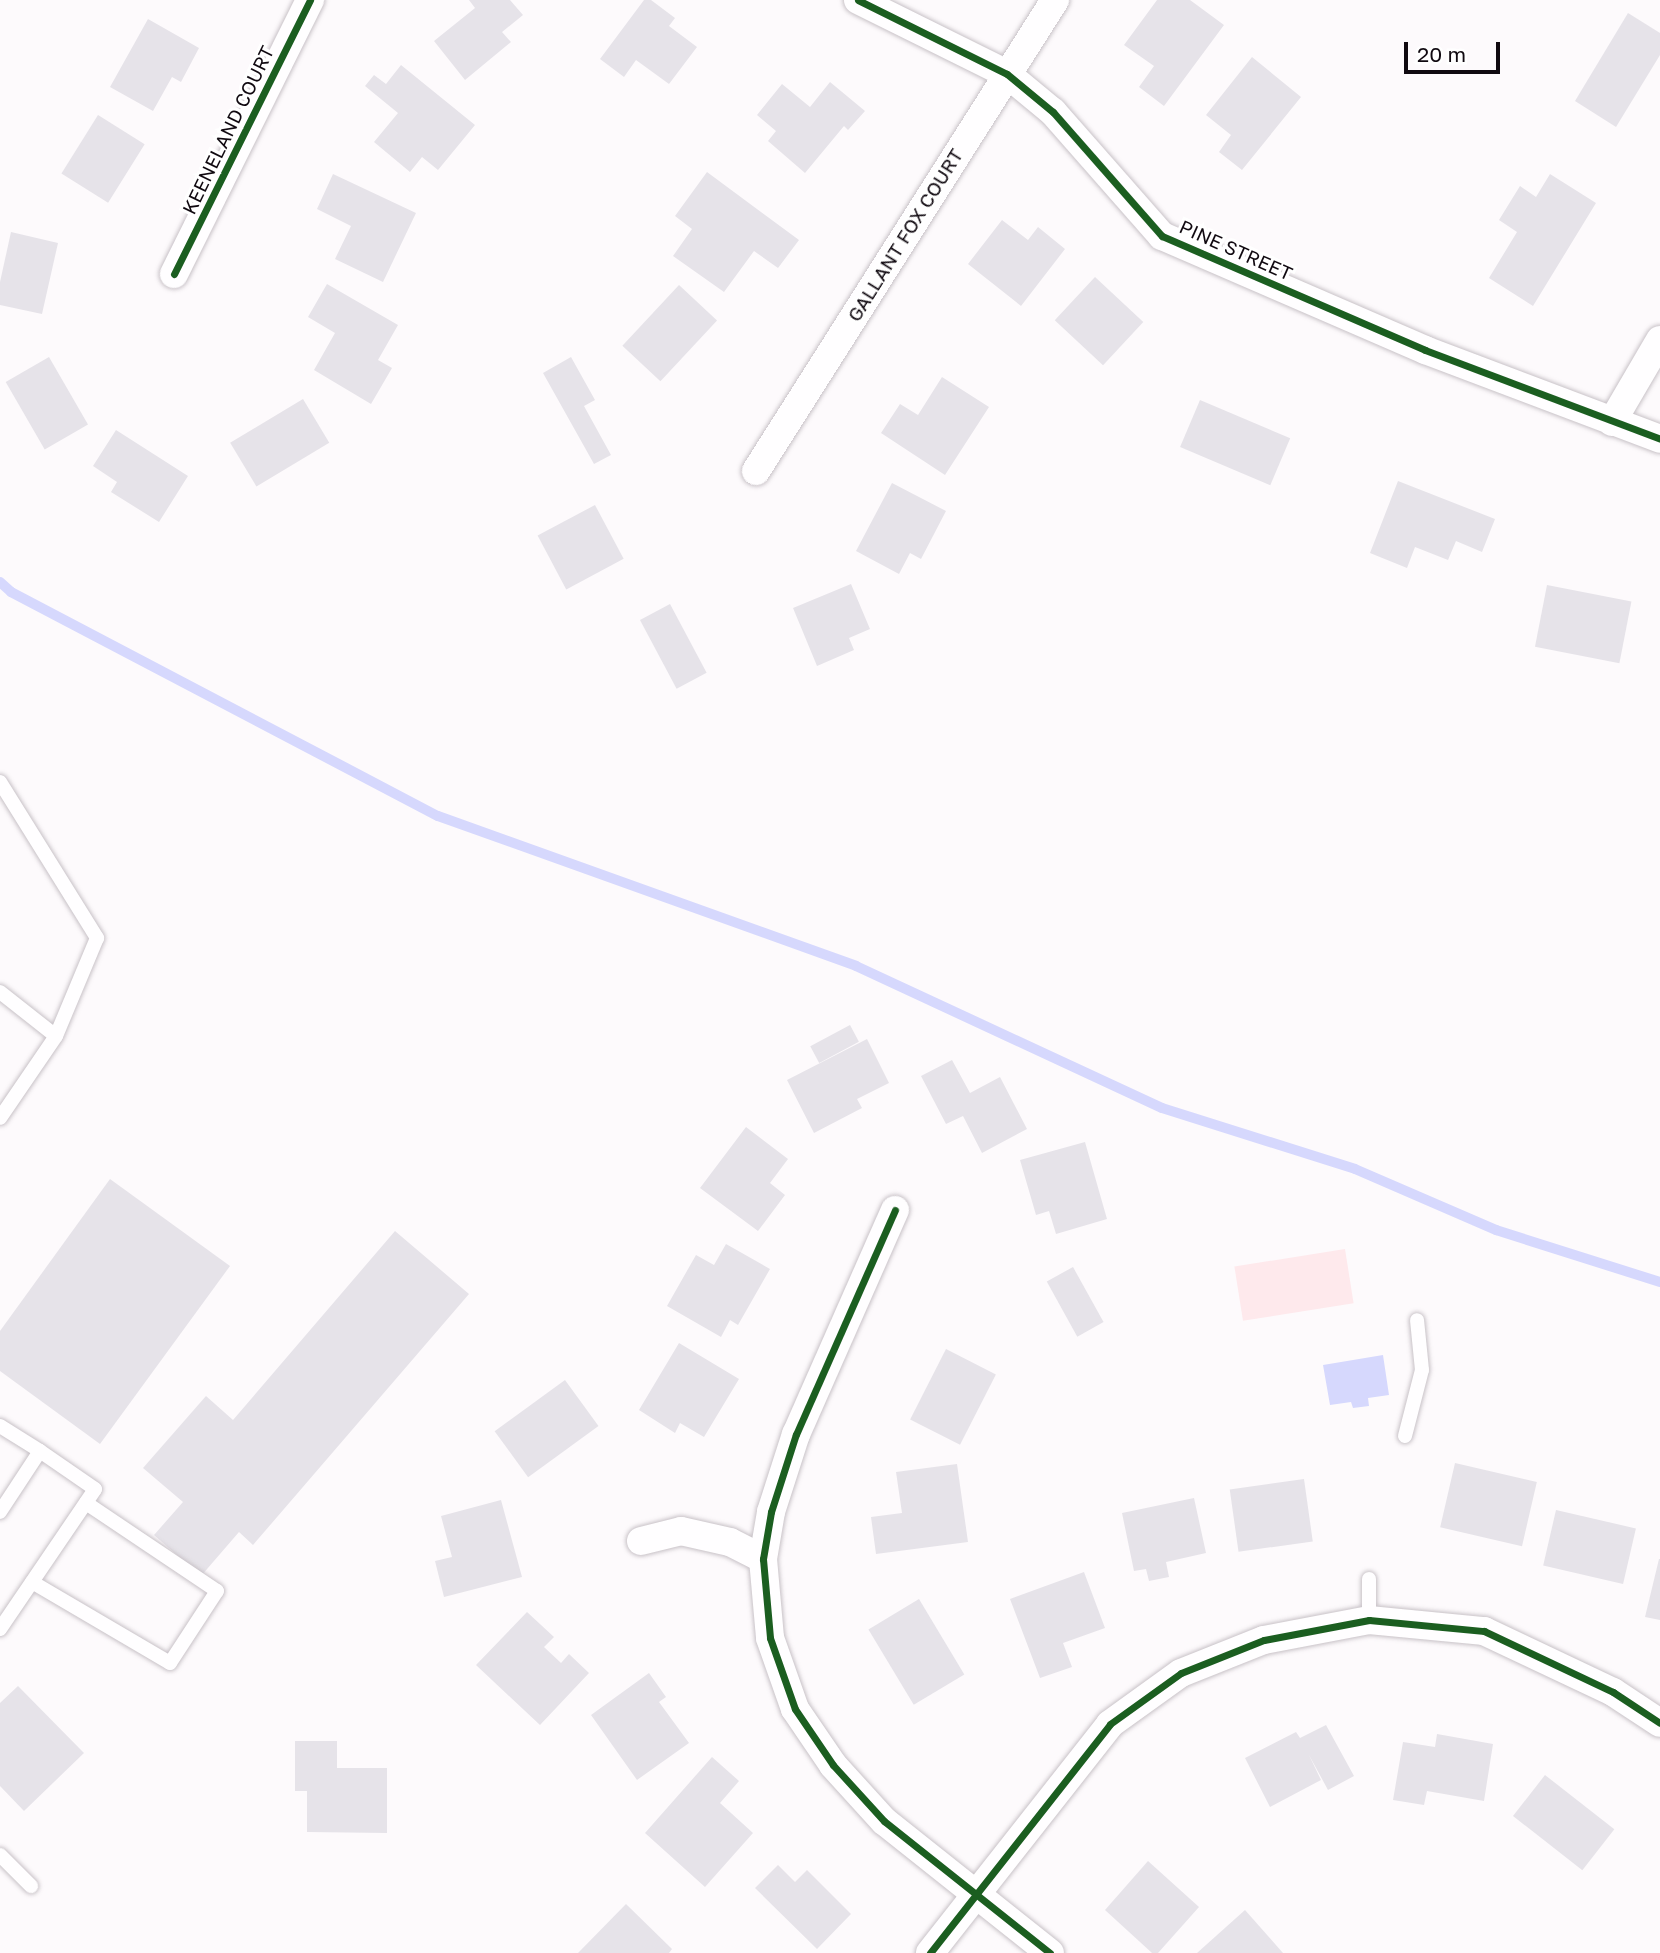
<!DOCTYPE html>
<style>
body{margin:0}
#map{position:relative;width:1660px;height:1953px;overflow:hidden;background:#fdfafc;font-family:"Golos Text",sans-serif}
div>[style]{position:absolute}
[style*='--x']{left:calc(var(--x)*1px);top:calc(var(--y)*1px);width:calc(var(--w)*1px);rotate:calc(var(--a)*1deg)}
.green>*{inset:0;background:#fee9ec;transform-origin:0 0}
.water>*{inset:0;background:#d6d8fd}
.stream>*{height:10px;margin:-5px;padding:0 5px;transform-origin:5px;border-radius:5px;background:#d6d8fd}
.building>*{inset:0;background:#e6e3e9;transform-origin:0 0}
.roads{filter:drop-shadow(0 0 2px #c8c2c7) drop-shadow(0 0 2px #c8c2c7)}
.lane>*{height:14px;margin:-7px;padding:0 7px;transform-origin:7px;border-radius:7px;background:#fffeff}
.street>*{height:28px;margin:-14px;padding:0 14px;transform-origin:14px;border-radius:14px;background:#fffeff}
.cycleway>*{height:7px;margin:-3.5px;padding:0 3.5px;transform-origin:3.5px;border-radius:3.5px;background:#1b5e20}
span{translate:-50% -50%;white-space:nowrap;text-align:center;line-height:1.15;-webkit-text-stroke:6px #fff;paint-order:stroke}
.street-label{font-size:19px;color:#100910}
.scale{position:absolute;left:1404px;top:42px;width:96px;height:32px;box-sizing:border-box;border:4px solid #100910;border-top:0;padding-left:9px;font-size:21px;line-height:24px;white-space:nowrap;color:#100910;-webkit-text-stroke:5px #fff;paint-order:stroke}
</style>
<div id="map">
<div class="green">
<div style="left:1345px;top:1249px;width:55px;height:112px;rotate:81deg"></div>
</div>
<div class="water">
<div style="clip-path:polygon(1383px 1355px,1389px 1395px,1368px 1398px,1369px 1406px,1353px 1408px,1351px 1402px,1330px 1405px,1323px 1365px)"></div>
</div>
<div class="stream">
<div style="--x:0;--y:582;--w:15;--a:42"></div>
<div style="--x:11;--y:592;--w:482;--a:27.7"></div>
<div style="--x:438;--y:816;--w:444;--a:19.7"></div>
<div style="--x:856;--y:966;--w:337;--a:24.9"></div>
<div style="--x:1162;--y:1108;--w:202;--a:17.5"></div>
<div style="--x:1355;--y:1169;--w:154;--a:23.4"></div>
<div style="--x:1496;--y:1230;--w:172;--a:17.6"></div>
</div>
<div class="building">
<div style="clip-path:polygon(469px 0,510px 0,523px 15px,502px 32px,511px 42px,465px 80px,434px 41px,475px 8px)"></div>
<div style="clip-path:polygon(644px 0,651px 0,675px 18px,669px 26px,697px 47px,669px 84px,636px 60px,624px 77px,600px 59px)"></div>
<div style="clip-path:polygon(1157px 0,1190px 0,1224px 25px,1164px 106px,1139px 87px,1154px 66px,1124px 45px)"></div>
<div style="clip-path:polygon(1628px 13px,1660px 33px,1660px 55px,1616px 127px,1575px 101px)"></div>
<div style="clip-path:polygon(148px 19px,199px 48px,181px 82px,172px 77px,153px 111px,110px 87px)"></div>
<div style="clip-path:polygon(1252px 57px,1301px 97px,1242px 170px,1219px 152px,1231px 135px,1206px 115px)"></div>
<div style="clip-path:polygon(401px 65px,475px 125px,438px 170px,422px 157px,410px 172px,374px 142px,398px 113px,365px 86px,374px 75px,386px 84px)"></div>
<div style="clip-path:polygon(830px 82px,865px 111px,848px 130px,844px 126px,805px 173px,768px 141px,776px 131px,757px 115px,782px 84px,810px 107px)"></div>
<div style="left:98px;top:115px;width:55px;height:69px;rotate:32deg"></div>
<div style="clip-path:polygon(707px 172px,799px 240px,778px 268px,754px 251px,724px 292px,673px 256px,692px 229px,675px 216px)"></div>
<div style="clip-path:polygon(333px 174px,416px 213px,383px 282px,335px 259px,351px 226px,317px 209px)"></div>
<div style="clip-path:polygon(1550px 174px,1596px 203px,1533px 306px,1489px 278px,1517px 232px,1499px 220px,1520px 186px,1536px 197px)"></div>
<div style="clip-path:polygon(1002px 220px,1028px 240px,1038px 227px,1065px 249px,1021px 306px,968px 264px)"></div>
<div style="clip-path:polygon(11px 232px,58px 243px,42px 314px,0 305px,0 282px)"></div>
<div style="left:1095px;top:277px;width:66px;height:59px;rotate:43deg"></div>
<div style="clip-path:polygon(327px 284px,398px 325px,378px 360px,392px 368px,371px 404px,314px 370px,335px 333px,308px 317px)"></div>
<div style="left:679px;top:285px;width:52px;height:83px;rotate:43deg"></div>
<div style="left:49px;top:357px;width:78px;height:50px;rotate:60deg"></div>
<div style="clip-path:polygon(571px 357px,595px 400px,584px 406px,611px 455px,594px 464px,543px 373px)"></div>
<div style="clip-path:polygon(942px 377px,989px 407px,945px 475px,881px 433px,900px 404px,918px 415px)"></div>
<div style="left:303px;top:399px;width:51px;height:85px;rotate:59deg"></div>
<div style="left:1200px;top:400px;width:98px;height:51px;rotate:23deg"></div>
<div style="clip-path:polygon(116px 430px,188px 476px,159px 522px,111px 492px,117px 482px,93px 466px)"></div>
<div style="clip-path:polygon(1398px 481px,1495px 519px,1482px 552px,1456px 541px,1448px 560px,1415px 547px,1407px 568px,1370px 553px)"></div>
<div style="clip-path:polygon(892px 483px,946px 511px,921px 559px,910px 553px,899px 574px,856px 551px)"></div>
<div style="left:595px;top:505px;width:61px;height:65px;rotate:62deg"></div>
<div style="clip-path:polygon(851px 584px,870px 629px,849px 638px,854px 650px,817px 666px,793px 608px)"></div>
<div style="left:1547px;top:585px;width:86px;height:63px;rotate:11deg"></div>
<div style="left:670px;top:604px;width:78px;height:34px;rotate:62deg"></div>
<div style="left:850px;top:1025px;width:19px;height:45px;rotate:62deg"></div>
<div style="clip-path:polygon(867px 1039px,889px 1083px,857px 1099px,862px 1108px,814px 1133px,787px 1080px)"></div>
<div style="clip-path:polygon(952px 1060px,970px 1093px,1000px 1077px,1027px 1129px,982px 1153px,963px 1116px,946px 1124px,921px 1076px)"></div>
<div style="clip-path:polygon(746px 1127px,788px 1159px,770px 1183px,785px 1195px,758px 1231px,700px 1188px)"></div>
<div style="clip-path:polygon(1085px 1142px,1107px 1219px,1056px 1234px,1049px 1211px,1036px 1215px,1020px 1160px)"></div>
<div style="clip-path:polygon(110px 1179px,230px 1266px,100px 1444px,0 1371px,0 1331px)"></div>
<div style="clip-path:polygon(395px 1231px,469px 1294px,253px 1545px,239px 1532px,201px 1576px,154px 1535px,183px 1502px,143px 1468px,206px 1396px,233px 1420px)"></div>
<div style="clip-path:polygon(726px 1244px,770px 1269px,738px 1325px,730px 1320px,721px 1337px,667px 1306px,696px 1255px,714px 1265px)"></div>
<div style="left:1073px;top:1267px;width:63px;height:30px;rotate:61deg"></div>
<div style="clip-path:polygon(679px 1343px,739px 1379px,704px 1437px,680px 1423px,675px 1433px,639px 1410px)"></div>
<div style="left:946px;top:1349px;width:56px;height:79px;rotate:27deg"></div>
<div style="left:565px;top:1380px;width:57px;height:87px;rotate:54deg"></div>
<div style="left:1455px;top:1463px;width:84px;height:66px;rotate:13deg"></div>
<div style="clip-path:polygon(957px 1464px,968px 1542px,876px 1554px,871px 1517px,902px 1513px,896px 1472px)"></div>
<div style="left:1304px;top:1479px;width:63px;height:75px;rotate:82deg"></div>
<div style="clip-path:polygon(1194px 1498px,1206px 1553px,1166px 1562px,1169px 1577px,1149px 1581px,1146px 1569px,1134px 1571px,1122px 1513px)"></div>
<div style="clip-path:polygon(501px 1500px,522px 1577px,444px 1597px,435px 1561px,452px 1557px,441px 1516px)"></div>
<div style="left:1556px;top:1510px;width:82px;height:57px;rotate:13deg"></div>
<div style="clip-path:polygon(1659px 1559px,1660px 1559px,1660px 1620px,1645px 1617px)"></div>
<div style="clip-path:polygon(1084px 1572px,1105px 1628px,1063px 1643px,1072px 1667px,1040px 1678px,1010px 1599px)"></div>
<div style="left:919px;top:1599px;width:88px;height:59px;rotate:59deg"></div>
<div style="clip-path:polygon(527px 1612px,554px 1637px,544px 1647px,561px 1663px,569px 1654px,589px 1673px,540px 1725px,476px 1665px)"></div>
<div style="clip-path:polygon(649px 1673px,666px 1697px,659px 1702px,689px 1743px,637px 1780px,591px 1715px)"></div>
<div style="clip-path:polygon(18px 1686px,84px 1753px,24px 1811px,0 1786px,0 1703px)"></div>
<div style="clip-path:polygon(1326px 1725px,1354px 1776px,1328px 1790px,1309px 1755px,1321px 1780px,1270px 1807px,1245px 1758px,1296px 1732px,1300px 1738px)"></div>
<div style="clip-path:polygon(1437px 1734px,1493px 1744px,1484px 1801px,1427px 1791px,1424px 1805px,1393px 1800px,1403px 1742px,1435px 1747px)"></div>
<div style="clip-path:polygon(295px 1741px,337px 1741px,337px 1768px,387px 1768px,387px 1833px,307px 1832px,307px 1791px,295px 1791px)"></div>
<div style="clip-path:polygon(712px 1757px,739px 1781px,720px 1803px,753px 1833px,705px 1887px,645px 1833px)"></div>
<div style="left:1545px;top:1775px;width:88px;height:52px;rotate:38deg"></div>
<div style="clip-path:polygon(1148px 1861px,1199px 1907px,1158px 1953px,1152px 1953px,1105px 1910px)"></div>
<div style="clip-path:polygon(778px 1865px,795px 1882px,807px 1870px,851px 1914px,817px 1949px,755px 1888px)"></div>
<div style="clip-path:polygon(626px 1904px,672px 1949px,669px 1953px,578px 1953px)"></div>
<div style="clip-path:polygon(1245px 1910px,1283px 1953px,1197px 1953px)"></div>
</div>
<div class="roads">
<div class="lane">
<div style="--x:0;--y:782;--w:184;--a:58.1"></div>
<div style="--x:97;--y:938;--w:106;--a:112.7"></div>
<div style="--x:56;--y:1036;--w:99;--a:124.3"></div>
<div style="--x:0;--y:992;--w:71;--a:38.2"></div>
<div style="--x:0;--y:1426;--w:47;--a:32"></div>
<div style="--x:40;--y:1451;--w:73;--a:123.3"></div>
<div style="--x:1405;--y:1436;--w:68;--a:-75.6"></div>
<div style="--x:1422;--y:1370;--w:50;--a:-95.7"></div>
<div style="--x:32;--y:1582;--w:160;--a:30.4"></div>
<div style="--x:170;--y:1663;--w:86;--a:-56.9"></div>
<div style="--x:217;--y:1591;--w:158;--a:-146.1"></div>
<div style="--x:1369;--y:1620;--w:41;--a:-90"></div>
<div style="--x:0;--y:1629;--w:169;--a:-55.8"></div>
<div style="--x:95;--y:1489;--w:67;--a:-145.4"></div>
<div style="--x:0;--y:1855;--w:44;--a:45"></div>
</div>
<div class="street">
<div style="--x:858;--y:0;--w:166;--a:26.4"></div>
<div style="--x:1007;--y:74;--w:60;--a:39.6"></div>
<div style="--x:1053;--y:112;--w:165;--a:48.7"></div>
<div style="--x:1162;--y:236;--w:287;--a:23.4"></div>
<div style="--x:1425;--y:350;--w:251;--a:20.7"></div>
<div style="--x:174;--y:274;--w:306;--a:-63.6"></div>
<div style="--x:1612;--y:422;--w:95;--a:-59.7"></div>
<div style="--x:756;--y:471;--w:558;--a:-57.59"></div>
<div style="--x:895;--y:1210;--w:245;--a:113.8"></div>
<div style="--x:796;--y:1434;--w:82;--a:107.8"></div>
<div style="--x:771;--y:1512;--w:48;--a:99.7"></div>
<div style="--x:763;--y:1559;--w:79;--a:84.9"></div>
<div style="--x:770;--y:1638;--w:75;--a:70.6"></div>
<div style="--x:795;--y:1709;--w:68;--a:55.8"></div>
<div style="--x:833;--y:1765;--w:76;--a:47.7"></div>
<div style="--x:884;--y:1821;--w:212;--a:38.5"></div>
<div style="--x:641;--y:1541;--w:41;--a:-14"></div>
<div style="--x:681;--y:1531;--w:50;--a:12.7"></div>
<div style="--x:730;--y:1542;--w:37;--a:27"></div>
<div style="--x:930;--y:1953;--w:291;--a:-51.8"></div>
<div style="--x:1110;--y:1724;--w:87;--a:-35.7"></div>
<div style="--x:1181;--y:1673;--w:89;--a:-21.7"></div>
<div style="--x:1264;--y:1640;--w:107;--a:-10.8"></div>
<div style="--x:1369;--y:1620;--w:116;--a:5.5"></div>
<div style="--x:1484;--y:1631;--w:143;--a:25.3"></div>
<div style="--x:1613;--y:1692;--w:56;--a:33.4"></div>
</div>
</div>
<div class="cycleway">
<div style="--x:858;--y:0;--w:166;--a:26.4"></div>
<div style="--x:1007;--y:74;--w:60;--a:39.6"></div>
<div style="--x:1053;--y:112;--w:165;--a:48.7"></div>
<div style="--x:1162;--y:236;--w:287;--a:23.4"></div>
<div style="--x:1425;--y:350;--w:251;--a:20.7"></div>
<div style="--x:174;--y:274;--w:306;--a:-63.6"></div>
<div style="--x:895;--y:1210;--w:245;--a:113.8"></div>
<div style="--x:796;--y:1434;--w:82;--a:107.8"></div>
<div style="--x:771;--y:1512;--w:48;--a:99.7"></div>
<div style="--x:763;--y:1559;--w:79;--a:84.9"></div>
<div style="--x:770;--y:1638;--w:75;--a:70.6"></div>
<div style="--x:795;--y:1709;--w:68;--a:55.8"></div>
<div style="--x:833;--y:1765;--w:76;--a:47.7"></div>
<div style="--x:884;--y:1821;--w:212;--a:38.5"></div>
<div style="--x:930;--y:1953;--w:291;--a:-51.8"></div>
<div style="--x:1110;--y:1724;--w:87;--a:-35.7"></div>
<div style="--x:1181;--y:1673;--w:89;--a:-21.7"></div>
<div style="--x:1264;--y:1640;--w:107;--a:-10.8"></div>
<div style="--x:1369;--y:1620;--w:116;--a:5.5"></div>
<div style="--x:1484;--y:1631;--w:143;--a:25.3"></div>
<div style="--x:1613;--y:1692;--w:56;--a:33.4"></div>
</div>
<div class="street-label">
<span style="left:228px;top:130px;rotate:-64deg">KEENELAND COURT</span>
<span style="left:905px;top:235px;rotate:-58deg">GALLANT FOX COURT</span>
<span style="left:1236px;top:250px;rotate:24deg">PINE STREET</span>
</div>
<div class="scale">20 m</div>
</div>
